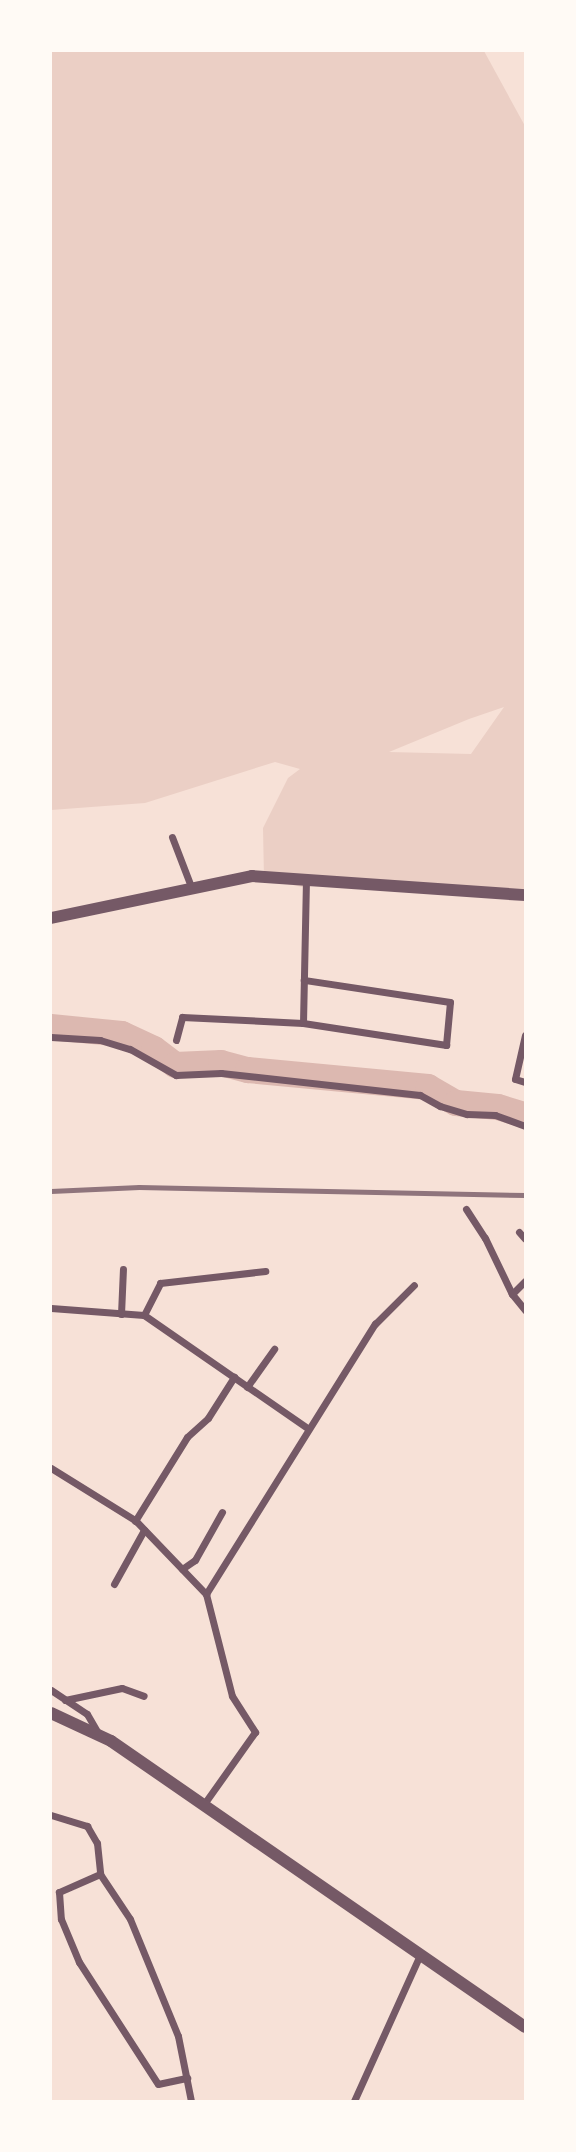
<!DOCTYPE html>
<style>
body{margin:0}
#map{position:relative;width:576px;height:2152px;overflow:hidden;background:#f7e1d7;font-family:"Times New Roman",serif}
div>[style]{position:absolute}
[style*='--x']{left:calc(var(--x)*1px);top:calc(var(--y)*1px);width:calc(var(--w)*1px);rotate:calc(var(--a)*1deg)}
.green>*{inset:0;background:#ebcfc5}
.river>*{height:26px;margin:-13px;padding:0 13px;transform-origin:13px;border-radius:13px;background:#dcb8b0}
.minor>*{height:7px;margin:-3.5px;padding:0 3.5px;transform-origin:3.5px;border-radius:3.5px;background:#755966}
.tertiary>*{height:12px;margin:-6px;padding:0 6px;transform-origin:6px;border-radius:6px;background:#755966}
.rail>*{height:4.5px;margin:-2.25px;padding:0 2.25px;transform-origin:2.25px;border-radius:2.25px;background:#8f747c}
span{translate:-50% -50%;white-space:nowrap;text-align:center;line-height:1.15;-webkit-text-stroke:7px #fffaf5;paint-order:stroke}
.frame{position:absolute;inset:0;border:52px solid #fffaf5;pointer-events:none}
</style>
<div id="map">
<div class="green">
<div style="clip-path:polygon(evenodd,51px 51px,484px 51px,525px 126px,525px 896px,373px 881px,302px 887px,264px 879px,263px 828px,288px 778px,300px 769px,275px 762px,145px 803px,51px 810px,51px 51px,504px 707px,471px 754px,389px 752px,469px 719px,504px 707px)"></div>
</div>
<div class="river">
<div style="--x:51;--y:1027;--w:71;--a:5.6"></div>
<div style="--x:122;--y:1034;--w:35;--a:25"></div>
<div style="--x:154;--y:1049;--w:26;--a:37"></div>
<div style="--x:175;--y:1065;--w:46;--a:-2.5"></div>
<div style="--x:221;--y:1063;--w:28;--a:15"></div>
<div style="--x:248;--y:1070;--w:181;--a:5.4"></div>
<div style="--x:428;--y:1087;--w:32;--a:30"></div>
<div style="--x:456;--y:1103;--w:42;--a:5.4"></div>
<div style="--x:498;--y:1107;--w:28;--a:17"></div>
</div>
<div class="minor">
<div style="--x:172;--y:837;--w:56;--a:69"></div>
<div style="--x:303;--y:1023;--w:145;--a:8.7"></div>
<div style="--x:446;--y:1045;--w:43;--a:-84.7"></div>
<div style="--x:450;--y:1002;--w:148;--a:-171.4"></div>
<div style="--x:525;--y:1035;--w:45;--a:102.8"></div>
<div style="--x:515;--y:1079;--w:10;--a:17"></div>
<div style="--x:51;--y:1037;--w:49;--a:3.5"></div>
<div style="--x:100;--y:1040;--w:31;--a:17"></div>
<div style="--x:130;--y:1049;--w:53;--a:29.5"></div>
<div style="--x:176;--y:1075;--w:45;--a:-2.5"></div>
<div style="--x:221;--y:1073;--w:200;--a:6.3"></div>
<div style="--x:420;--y:1095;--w:23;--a:29"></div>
<div style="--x:440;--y:1106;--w:28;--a:17"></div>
<div style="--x:467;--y:1114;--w:28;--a:2"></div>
<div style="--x:495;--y:1115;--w:32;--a:20"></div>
<div style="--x:176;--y:1040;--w:24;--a:-75"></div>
<div style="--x:182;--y:1017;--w:121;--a:2.8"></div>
<div style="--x:303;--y:1023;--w:143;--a:-88.8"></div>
<div style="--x:466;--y:1209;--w:35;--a:57"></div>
<div style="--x:485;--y:1238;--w:62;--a:64.3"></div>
<div style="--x:512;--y:1294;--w:21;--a:51"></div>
<div style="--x:519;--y:1232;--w:9;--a:49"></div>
<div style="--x:512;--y:1294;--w:18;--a:-45"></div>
<div style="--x:51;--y:1308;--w:93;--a:4.3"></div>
<div style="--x:144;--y:1315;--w:198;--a:34.7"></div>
<div style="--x:121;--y:1314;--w:45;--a:-87.5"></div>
<div style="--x:144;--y:1315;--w:36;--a:-63"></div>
<div style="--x:160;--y:1283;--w:106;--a:-6.5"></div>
<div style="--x:247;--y:1387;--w:47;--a:-54.6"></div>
<div style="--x:51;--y:1468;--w:99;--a:31.8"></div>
<div style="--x:135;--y:1520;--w:103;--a:46.2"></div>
<div style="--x:206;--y:1594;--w:105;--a:75.7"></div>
<div style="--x:232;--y:1696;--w:43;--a:57.4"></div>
<div style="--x:255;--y:1732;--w:88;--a:125.3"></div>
<div style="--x:135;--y:1521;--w:99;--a:-58.2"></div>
<div style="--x:187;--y:1437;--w:28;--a:-42"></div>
<div style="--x:208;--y:1418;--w:49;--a:-57.6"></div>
<div style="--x:182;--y:1569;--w:16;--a:-35"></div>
<div style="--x:195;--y:1560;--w:55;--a:-60.6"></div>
<div style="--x:114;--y:1584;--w:62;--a:-60.9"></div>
<div style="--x:206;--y:1594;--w:319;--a:-58"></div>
<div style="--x:375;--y:1324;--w:55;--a:-45"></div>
<div style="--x:51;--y:1690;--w:43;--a:33.7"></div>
<div style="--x:87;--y:1714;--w:22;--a:60"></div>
<div style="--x:65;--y:1700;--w:58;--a:-11.9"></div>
<div style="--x:122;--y:1688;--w:23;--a:20"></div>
<div style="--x:51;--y:1815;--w:38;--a:17"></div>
<div style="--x:87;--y:1826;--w:20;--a:60"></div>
<div style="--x:97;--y:1843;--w:31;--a:84"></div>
<div style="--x:100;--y:1874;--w:45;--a:156.3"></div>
<div style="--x:59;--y:1892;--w:27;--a:86"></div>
<div style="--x:61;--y:1919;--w:47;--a:67.3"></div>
<div style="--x:79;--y:1962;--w:145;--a:57.1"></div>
<div style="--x:158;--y:2084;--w:30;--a:-12"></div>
<div style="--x:100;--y:1874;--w:54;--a:56.3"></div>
<div style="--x:130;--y:1919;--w:126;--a:67.7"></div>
<div style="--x:178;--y:2036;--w:66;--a:78.7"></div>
<div style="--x:354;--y:2101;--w:160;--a:-65.7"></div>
</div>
<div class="tertiary">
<div style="--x:51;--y:918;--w:205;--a:-11.8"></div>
<div style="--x:252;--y:876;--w:274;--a:4"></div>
<div style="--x:51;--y:1713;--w:66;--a:25"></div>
<div style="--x:111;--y:1741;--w:503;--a:34.64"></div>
</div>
<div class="rail">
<div style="--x:51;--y:1191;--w:88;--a:-2.6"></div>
<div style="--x:139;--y:1187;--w:386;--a:1.2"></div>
</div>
<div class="frame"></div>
</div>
